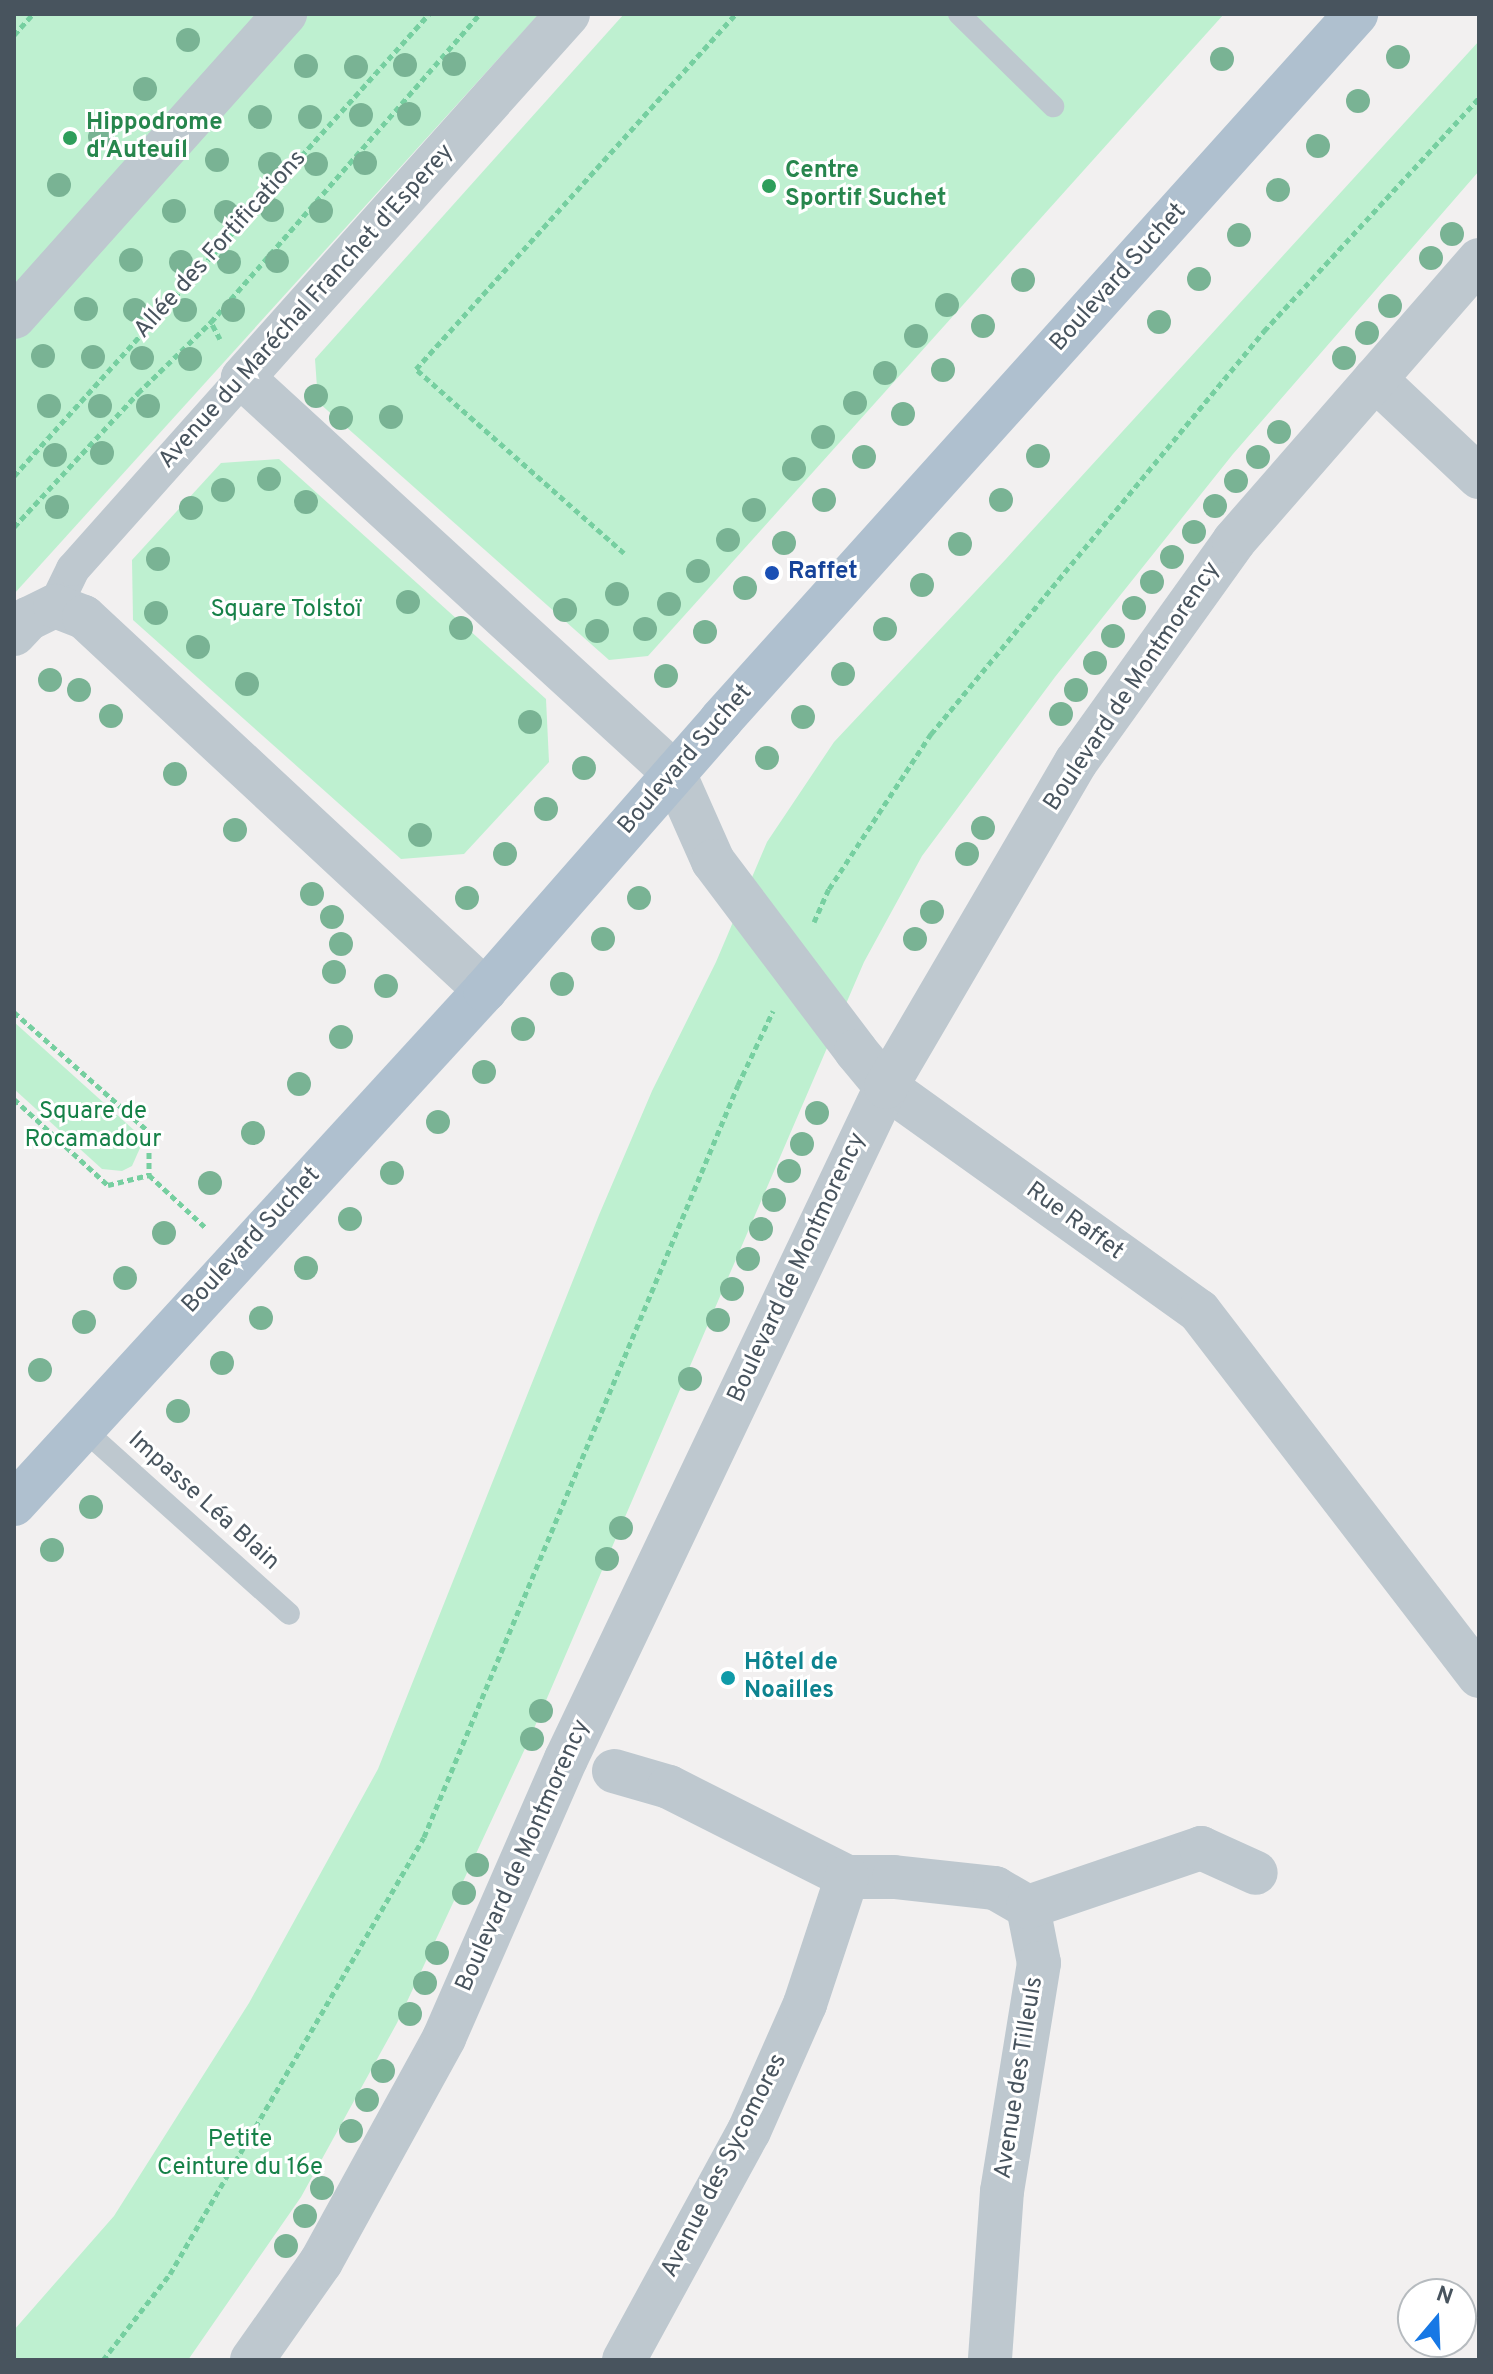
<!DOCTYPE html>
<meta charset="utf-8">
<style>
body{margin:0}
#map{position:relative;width:1493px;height:2374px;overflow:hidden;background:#f2f0f0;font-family:Overpass,sans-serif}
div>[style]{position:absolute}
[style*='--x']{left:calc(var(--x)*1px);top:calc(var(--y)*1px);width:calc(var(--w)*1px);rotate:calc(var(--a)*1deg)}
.green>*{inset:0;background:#bef0d0}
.path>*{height:5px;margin-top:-2.5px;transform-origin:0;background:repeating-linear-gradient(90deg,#76cfa0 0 6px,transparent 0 10px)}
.service>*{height:22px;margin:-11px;padding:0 11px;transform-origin:11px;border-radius:11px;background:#bec8cf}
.pedestrian>*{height:34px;margin:-17px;padding:0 17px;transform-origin:17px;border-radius:17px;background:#bec8cf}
.minor>*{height:44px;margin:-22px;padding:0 22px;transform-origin:22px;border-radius:22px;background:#bec8cf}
.tertiary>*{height:44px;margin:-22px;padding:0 22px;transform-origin:22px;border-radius:22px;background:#bec8cf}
.primary>*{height:44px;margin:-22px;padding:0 22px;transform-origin:22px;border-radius:22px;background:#afc0cf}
.trees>*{width:24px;height:24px;margin:-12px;border-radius:50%;background:#79b394}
.dots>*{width:22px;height:22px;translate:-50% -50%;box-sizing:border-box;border:4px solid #fff;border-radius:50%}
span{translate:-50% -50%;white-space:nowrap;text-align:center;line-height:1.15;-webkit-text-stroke:6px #fff;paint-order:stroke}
.leisure-label{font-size:24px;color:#27864d;font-weight:700}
.left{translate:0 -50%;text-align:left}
.street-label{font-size:24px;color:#48545e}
.transit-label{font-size:24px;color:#164399;font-weight:700}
.park-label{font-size:24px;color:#168148}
.culture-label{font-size:24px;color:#0d838f;font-weight:700}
.frame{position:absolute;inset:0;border:16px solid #48545e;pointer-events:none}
.north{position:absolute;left:1397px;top:2278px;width:80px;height:80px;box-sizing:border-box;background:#fff;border:2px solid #b6bbbf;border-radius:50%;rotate:19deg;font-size:22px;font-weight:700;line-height:32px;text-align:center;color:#48545e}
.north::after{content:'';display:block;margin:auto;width:28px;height:36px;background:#1778e5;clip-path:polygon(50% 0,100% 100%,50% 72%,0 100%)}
</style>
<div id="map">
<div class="green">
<div style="clip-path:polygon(14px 14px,539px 14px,14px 594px)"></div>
<div style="clip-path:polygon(624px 14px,1224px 14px,648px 656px,609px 660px,318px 402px,315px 359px)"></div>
<div style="clip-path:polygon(1479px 41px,1479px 171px,1233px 454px,1055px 677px,922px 856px,864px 962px,529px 1740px,397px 2023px,301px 2197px,188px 2360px,14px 2360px,14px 2330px,114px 2216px,249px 2003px,378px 1769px,599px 1215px,652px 1091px,716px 962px,767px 842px,834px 742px,1006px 559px)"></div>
<div style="clip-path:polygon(279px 459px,546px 699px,549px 762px,464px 854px,401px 859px,133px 620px,132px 560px,221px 463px)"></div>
<div style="clip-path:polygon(14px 1022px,135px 1131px,140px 1148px,132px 1166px,122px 1171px,102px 1169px,14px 1089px)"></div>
</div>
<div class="path">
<div style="--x:14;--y:35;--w:28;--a:-48"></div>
<div style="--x:220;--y:339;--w:19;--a:-118"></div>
<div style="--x:211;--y:322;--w:409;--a:-48.9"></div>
<div style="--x:14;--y:476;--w:621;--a:-48.07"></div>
<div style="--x:14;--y:527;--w:183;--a:-47.2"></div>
<div style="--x:138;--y:393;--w:102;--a:-44.2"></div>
<div style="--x:624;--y:553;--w:278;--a:-138.5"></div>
<div style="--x:416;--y:369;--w:478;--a:-48"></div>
<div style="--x:814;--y:922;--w:36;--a:-66"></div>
<div style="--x:829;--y:889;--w:186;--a:-56.7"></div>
<div style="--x:931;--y:734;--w:523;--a:-50.43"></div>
<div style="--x:1264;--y:331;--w:317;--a:-47.3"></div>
<div style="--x:14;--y:1012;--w:181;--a:41.6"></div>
<div style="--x:149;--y:1132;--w:43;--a:90"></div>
<div style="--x:14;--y:1099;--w:127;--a:42.5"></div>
<div style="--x:108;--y:1185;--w:42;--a:-13.7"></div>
<div style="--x:149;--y:1175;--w:78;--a:42.9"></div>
<div style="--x:103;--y:2360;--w:109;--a:-52.1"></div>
<div style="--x:170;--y:2274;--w:505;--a:-59.83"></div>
<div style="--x:424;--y:1837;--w:815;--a:-67.34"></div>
<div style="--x:738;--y:1085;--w:82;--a:-64.7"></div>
</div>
<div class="service">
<div style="--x:959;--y:14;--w:132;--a:44.4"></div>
<div style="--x:82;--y:1428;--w:278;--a:41.9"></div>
</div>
<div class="pedestrian">
<div style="--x:55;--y:606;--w:41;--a:-64.1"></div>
<div style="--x:73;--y:569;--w:256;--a:-48.3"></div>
</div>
<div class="minor">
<div style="--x:568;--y:14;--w:488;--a:131.8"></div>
<div style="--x:243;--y:378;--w:585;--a:42.5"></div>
<div style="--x:674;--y:773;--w:96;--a:66.1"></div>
<div style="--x:713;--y:861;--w:238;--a:53"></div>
<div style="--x:856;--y:1051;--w:47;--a:50.2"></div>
<div style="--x:886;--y:1087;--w:385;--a:35.6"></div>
<div style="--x:1199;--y:1311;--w:460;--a:52.5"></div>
<div style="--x:14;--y:317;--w:407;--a:-48.2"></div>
<div style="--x:1375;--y:379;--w:143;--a:43.3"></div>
<div style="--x:14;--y:634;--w:21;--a:-47"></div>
<div style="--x:28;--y:619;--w:30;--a:-26"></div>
<div style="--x:55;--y:606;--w:31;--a:21"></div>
<div style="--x:84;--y:617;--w:548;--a:42.93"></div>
<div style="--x:614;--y:1771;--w:57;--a:16.2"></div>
<div style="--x:669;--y:1787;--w:199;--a:26.8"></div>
<div style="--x:847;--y:1877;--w:47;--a:0"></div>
<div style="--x:894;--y:1877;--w:102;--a:6.2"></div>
<div style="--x:995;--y:1888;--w:38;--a:30"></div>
<div style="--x:1028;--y:1907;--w:57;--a:78.9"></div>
<div style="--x:1039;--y:1963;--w:231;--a:99.2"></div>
<div style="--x:1002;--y:2191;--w:169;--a:94.1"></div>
<div style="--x:1028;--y:1907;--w:183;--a:-18.8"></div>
<div style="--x:1201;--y:1848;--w:60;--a:24.4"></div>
<div style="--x:624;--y:2360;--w:261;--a:-61.4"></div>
<div style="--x:749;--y:2131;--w:139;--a:-66.2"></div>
<div style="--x:805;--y:2004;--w:134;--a:-71.7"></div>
</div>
<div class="tertiary">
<div style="--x:252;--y:2360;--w:120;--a:-54.9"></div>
<div style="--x:321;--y:2262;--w:256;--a:-61.2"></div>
<div style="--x:444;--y:2038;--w:305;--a:-66.4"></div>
<div style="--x:566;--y:1759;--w:744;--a:-64.54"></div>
<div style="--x:886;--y:1087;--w:376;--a:-59.7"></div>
<div style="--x:1076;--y:762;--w:272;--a:-54.4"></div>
<div style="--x:1234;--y:541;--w:373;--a:-48.9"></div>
</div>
<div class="primary">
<div style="--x:14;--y:1504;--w:697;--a:-47.5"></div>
<div style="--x:485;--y:990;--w:359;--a:-48.8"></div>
<div style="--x:721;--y:720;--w:950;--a:-48.03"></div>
</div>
<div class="trees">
<div style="left:188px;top:40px"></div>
<div style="left:1398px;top:57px"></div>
<div style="left:1222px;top:59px"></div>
<div style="left:454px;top:64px"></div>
<div style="left:405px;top:65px"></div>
<div style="left:306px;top:66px"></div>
<div style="left:356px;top:67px"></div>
<div style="left:145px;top:89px"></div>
<div style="left:1358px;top:101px"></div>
<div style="left:409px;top:114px"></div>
<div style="left:361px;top:115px"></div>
<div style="left:260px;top:117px"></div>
<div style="left:310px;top:117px"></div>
<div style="left:100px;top:137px"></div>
<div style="left:1318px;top:146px"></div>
<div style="left:217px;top:160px"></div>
<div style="left:365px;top:163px"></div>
<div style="left:270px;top:164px"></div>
<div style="left:316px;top:164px"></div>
<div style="left:59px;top:185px"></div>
<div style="left:1278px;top:190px"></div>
<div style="left:272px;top:210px"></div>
<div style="left:174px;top:211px"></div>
<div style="left:321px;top:211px"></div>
<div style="left:226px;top:212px"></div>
<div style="left:1452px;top:234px"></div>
<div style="left:1239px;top:235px"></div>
<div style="left:1431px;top:258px"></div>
<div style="left:131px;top:260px"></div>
<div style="left:277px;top:261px"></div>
<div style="left:181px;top:262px"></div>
<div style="left:229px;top:262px"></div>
<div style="left:1199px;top:279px"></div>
<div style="left:1023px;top:280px"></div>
<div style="left:947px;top:305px"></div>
<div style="left:1390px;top:306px"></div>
<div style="left:86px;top:309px"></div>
<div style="left:135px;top:310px"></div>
<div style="left:185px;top:310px"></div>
<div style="left:233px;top:310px"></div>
<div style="left:1159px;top:322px"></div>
<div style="left:983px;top:326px"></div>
<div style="left:1367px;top:333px"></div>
<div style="left:916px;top:336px"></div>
<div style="left:43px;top:356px"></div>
<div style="left:93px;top:357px"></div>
<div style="left:142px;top:358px"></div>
<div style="left:1344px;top:358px"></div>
<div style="left:190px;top:359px"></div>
<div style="left:943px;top:370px"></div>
<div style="left:885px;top:373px"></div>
<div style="left:316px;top:396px"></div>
<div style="left:855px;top:403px"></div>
<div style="left:49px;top:406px"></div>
<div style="left:100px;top:406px"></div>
<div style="left:148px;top:406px"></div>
<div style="left:903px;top:414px"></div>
<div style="left:391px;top:417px"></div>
<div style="left:341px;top:418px"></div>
<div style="left:1279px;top:432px"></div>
<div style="left:823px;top:437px"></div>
<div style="left:102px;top:453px"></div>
<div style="left:55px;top:455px"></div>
<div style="left:1038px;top:456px"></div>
<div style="left:864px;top:457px"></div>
<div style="left:1258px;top:457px"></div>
<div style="left:794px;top:469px"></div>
<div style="left:269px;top:479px"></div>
<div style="left:1236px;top:481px"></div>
<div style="left:223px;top:490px"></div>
<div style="left:824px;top:500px"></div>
<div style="left:1001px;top:500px"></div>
<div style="left:306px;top:502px"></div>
<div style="left:1215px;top:506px"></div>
<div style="left:57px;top:507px"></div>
<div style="left:191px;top:508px"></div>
<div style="left:754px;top:510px"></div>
<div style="left:1194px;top:532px"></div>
<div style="left:728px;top:540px"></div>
<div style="left:784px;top:543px"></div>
<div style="left:960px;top:544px"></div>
<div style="left:1172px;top:557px"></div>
<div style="left:158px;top:559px"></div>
<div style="left:698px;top:571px"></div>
<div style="left:1152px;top:582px"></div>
<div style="left:922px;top:585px"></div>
<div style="left:745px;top:588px"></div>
<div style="left:617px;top:594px"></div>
<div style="left:408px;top:602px"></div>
<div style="left:669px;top:604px"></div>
<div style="left:1134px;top:608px"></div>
<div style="left:565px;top:610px"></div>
<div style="left:156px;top:613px"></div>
<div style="left:461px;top:628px"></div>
<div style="left:645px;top:629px"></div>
<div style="left:885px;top:629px"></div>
<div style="left:597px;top:631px"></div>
<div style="left:705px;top:632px"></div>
<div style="left:1113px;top:636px"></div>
<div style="left:198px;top:647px"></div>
<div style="left:1095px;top:663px"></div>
<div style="left:843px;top:674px"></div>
<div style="left:666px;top:676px"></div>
<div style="left:50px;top:680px"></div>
<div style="left:247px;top:684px"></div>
<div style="left:79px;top:690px"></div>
<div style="left:1076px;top:690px"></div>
<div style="left:1061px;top:714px"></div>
<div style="left:111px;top:716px"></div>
<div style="left:803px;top:717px"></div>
<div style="left:530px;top:722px"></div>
<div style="left:767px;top:758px"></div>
<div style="left:584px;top:768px"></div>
<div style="left:175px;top:774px"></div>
<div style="left:546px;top:809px"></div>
<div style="left:983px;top:828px"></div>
<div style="left:235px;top:830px"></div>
<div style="left:420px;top:835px"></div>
<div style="left:505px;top:854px"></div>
<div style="left:967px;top:854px"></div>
<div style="left:312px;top:894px"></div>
<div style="left:467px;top:898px"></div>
<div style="left:639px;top:898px"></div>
<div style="left:932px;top:912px"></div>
<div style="left:332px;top:917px"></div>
<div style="left:603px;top:939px"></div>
<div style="left:915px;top:939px"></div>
<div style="left:341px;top:944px"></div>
<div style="left:334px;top:972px"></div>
<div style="left:562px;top:984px"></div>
<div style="left:386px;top:986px"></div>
<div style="left:523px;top:1029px"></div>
<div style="left:341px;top:1037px"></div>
<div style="left:484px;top:1072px"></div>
<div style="left:299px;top:1084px"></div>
<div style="left:817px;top:1113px"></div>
<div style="left:438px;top:1122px"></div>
<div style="left:253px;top:1133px"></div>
<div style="left:802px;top:1144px"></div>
<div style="left:789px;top:1171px"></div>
<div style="left:392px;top:1173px"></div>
<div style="left:210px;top:1183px"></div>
<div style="left:774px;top:1200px"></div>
<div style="left:350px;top:1219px"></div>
<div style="left:761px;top:1229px"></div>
<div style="left:164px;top:1233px"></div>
<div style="left:748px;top:1259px"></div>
<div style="left:306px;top:1268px"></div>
<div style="left:125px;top:1278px"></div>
<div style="left:732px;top:1289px"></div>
<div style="left:261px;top:1318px"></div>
<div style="left:718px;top:1320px"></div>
<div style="left:84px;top:1322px"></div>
<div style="left:222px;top:1363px"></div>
<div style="left:40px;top:1370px"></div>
<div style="left:690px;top:1379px"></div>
<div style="left:178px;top:1411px"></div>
<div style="left:91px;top:1507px"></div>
<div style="left:621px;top:1528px"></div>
<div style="left:52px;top:1550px"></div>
<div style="left:607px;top:1559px"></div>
<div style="left:541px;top:1711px"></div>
<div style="left:532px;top:1739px"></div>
<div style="left:477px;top:1865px"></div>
<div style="left:464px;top:1893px"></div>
<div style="left:437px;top:1953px"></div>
<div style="left:425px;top:1983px"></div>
<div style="left:410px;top:2014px"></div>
<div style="left:383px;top:2071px"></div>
<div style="left:367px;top:2100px"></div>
<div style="left:351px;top:2131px"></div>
<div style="left:322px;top:2188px"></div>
<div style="left:305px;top:2216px"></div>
<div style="left:286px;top:2246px"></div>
</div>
<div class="dots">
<div style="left:70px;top:138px;background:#2e9e5b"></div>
<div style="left:769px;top:186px;background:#2e9e5b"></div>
<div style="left:772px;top:573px;background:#1a4fb4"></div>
<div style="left:728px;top:1678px;background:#0f9aa8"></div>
</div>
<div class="leisure-label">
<span class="left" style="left:86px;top:138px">Hippodrome<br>d'Auteuil</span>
<span class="left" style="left:785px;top:186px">Centre<br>Sportif Suchet</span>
</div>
<div class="street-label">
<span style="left:221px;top:245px;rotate:-48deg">Allée des Fortifications</span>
<span style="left:1119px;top:278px;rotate:-48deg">Boulevard Suchet</span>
<span style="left:307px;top:307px;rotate:-48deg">Avenue du Maréchal Franchet d'Esperey</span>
<span style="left:1133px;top:687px;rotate:-56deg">Boulevard de Montmorency</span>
<span style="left:686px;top:760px;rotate:-49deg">Boulevard Suchet</span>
<span style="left:1074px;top:1222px;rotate:36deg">Rue Raffet</span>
<span style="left:252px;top:1241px;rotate:-47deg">Boulevard Suchet</span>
<span style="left:798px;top:1268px;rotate:-65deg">Boulevard de Montmorency</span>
<span style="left:203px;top:1502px;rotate:42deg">Impasse Léa Blain</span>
<span style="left:524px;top:1856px;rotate:-66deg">Boulevard de Montmorency</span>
<span style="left:1020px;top:2078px;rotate:-81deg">Avenue des Tilleuls</span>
<span style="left:725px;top:2166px;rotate:-63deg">Avenue des Sycomores</span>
</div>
<div class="transit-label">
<span class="left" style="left:788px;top:573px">Raffet</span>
</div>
<div class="park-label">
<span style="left:286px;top:611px">Square Tolstoï</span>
<span style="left:93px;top:1127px">Square de<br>Rocamadour</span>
<span style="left:240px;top:2155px">Petite<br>Ceinture du 16e</span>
</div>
<div class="culture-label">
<span class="left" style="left:744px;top:1678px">Hôtel de<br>Noailles</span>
</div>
<div class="frame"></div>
<div class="north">N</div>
</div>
